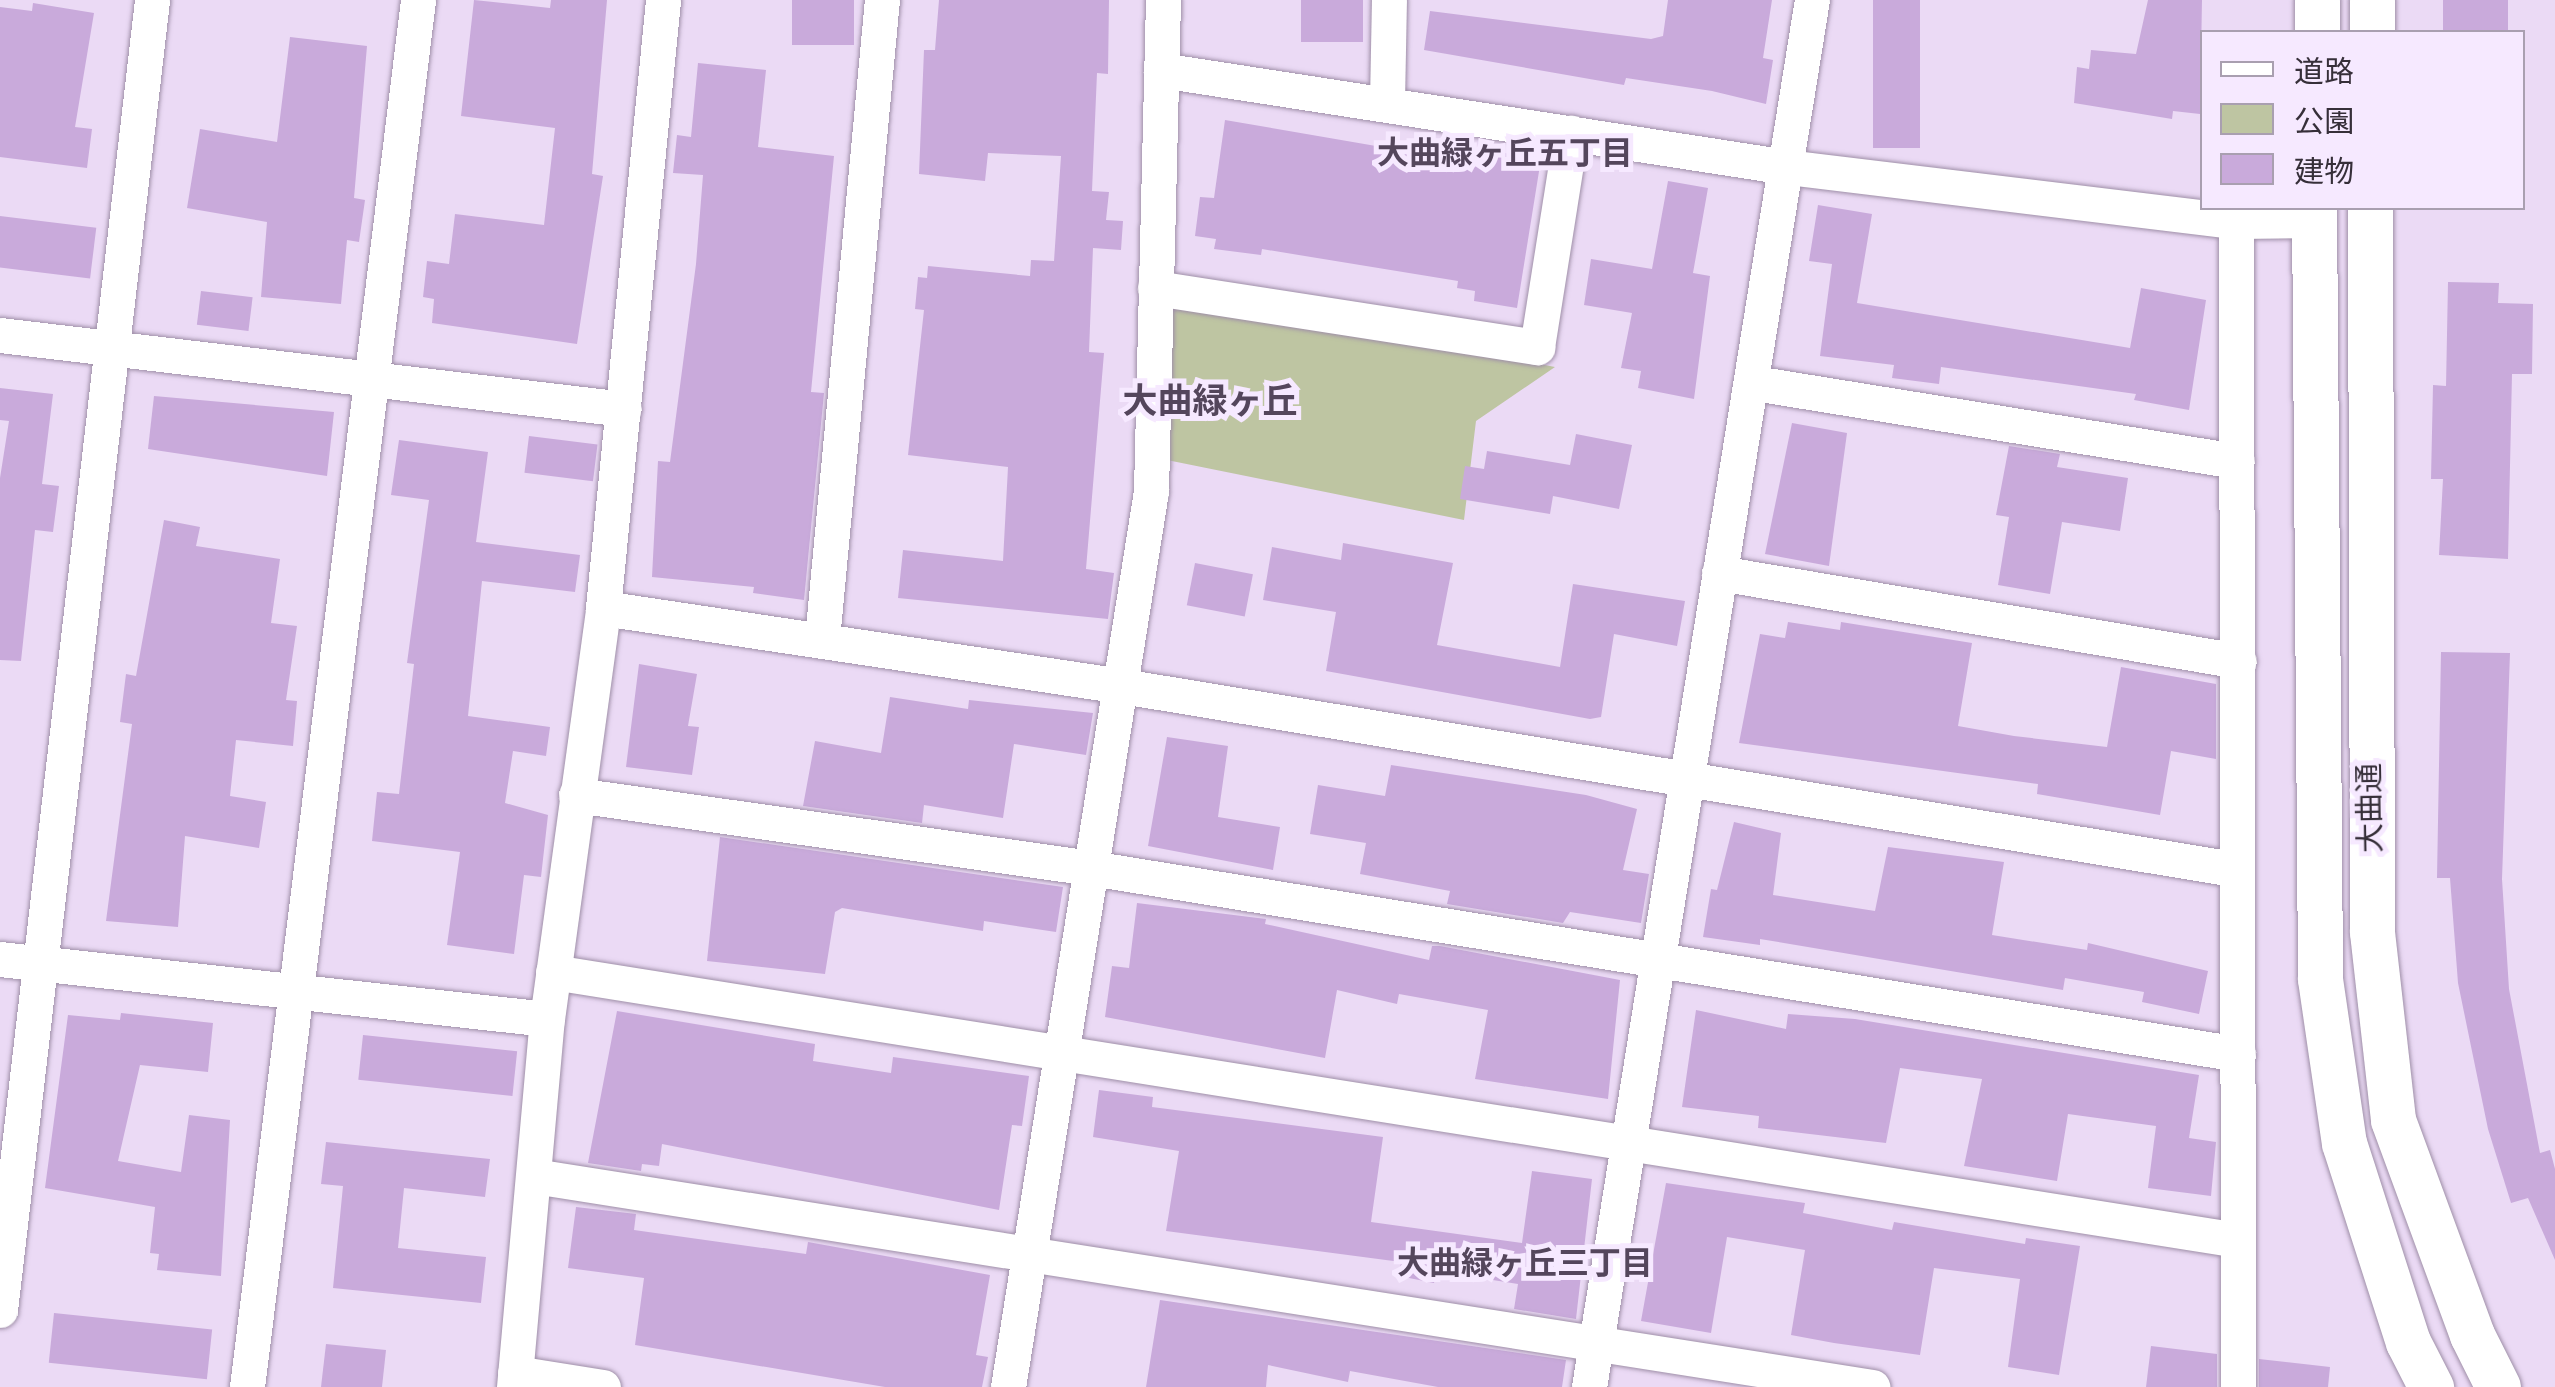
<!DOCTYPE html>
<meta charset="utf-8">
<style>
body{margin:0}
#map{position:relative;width:2555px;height:1387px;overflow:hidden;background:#ebdaf5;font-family:Signika,"Noto Sans JP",sans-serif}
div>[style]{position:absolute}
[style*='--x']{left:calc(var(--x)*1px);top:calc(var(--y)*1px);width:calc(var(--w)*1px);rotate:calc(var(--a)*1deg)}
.green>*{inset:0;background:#bec5a2}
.building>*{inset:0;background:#c9aadb;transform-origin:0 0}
.roads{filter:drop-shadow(0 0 2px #9f8fa8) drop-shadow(0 0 2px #9f8fa8)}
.minor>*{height:35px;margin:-17.5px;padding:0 17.5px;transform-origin:17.5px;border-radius:17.5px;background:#fff}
.tertiary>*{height:45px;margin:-22.5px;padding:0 22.5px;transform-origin:22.5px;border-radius:22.5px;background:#fff}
span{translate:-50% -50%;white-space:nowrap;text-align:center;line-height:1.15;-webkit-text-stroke:10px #f6e9ff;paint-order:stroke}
.street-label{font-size:30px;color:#362f39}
.neighbourhood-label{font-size:32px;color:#54465c;font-weight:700}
.quarter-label{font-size:35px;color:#54465c;font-weight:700}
.legend{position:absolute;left:2200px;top:30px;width:325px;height:180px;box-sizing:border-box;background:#f6e9ff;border:2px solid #a99fb0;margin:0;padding:12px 18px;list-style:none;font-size:30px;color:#362f39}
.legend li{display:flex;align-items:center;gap:20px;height:50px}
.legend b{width:50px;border:2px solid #a99fb0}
</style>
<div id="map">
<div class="green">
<div style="clip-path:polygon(1155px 288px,1555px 367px,1476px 421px,1464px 520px,1152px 457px)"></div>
</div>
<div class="building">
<div style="clip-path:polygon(474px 0,550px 8px,551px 0,607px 0,592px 174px,603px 176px,577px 344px,432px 323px,434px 299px,423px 297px,427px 261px,449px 264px,455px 214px,544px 225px,555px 128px,461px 116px)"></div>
<div style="left:792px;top:0;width:62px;height:45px"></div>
<div style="clip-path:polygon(939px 0,1109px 0,1108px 74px,1097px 73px,1092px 191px,1109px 192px,1106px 220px,1123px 221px,1121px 250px,1093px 248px,1089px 352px,1104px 353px,1086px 569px,1114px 573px,1108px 619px,898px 598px,903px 550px,1003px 561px,1008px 467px,908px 455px,924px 310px,915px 309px,918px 277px,927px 278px,928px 266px,1030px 276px,1031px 260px,1054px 261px,1061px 156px,988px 153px,985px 181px,919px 174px,924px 50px,935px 50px)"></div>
<div style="left:1301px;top:0;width:62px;height:42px"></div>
<div style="clip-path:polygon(1668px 0,1772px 0,1763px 58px,1773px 60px,1766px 104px,1712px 91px,1626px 78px,1624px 85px,1424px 50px,1430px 11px,1651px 39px,1663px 36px)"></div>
<div style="left:1873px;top:0;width:47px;height:148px"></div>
<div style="clip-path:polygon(2148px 0,2202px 0,2200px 114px,2173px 111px,2172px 119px,2074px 103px,2077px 67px,2089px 69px,2091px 50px,2136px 54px)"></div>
<div style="left:2443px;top:0;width:65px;height:32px"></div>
<div style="clip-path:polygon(33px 3px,94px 13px,75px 127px,92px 129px,87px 168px,0 157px,0 7px,32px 11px)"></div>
<div style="clip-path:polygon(290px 37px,367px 46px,354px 198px,365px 200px,359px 242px,347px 240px,341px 304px,261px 297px,267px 222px,187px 208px,200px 129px,277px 142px)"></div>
<div style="clip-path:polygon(698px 63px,766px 70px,758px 147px,834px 156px,811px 392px,824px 393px,804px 600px,753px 593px,754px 587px,652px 577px,658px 461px,670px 462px,696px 264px,703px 175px,673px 173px,677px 135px,691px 137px)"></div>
<div style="clip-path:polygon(1225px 120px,1434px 156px,1485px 160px,1487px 150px,1541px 159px,1517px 308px,1474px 301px,1475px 291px,1457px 288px,1458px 281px,1262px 249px,1261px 255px,1214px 249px,1216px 239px,1195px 236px,1200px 197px,1214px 198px)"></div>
<div style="clip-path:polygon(1668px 181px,1708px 188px,1693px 273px,1710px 276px,1694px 399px,1638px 388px,1641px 371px,1621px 368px,1632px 313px,1584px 305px,1591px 259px,1652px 269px)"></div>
<div style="clip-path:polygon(1818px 205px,1872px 214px,1857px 303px,2130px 348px,2141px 288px,2206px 300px,2189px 410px,2134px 400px,2136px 394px,1941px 367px,1939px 384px,1892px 378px,1894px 365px,1820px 356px,1832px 264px,1809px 261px)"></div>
<div style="left:0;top:216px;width:97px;height:51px;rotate:7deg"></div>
<div style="clip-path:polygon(2448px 282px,2499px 283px,2498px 303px,2533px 304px,2532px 374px,2512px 374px,2508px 559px,2439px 555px,2443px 479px,2431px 479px,2433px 385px,2446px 386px)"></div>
<div style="left:201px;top:291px;width:52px;height:34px;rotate:7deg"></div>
<div style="clip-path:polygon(0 388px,53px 394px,42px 484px,59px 486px,53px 532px,35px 530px,21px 661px,0 660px,0 478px,9px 421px,0 420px)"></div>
<div style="clip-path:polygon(154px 396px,334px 412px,327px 476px,148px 449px)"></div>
<div style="clip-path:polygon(1792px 423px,1847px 433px,1829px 566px,1765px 554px)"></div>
<div style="clip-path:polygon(1576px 434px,1632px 445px,1619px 509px,1553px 496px,1550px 514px,1460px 499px,1465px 466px,1484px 469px,1487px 451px,1570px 465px)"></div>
<div style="left:529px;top:436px;width:69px;height:37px;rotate:7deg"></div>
<div style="clip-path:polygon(399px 440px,488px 452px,476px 542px,580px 555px,575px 592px,482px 581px,468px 716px,550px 727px,546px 756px,513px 751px,505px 803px,548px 815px,541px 877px,524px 875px,514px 954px,447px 945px,460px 852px,372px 841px,377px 792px,399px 794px,414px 664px,407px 663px,429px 500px,391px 495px)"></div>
<div style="clip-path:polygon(2009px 446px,2060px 454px,2057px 467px,2128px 478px,2120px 531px,2062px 522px,2050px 594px,1998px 585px,2009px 517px,1996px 515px)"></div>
<div style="clip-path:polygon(164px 520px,200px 527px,196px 546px,280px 559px,271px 623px,297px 626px,286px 700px,297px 701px,293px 746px,236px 740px,230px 796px,266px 802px,259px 848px,185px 836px,178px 927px,106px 921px,132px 724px,120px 722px,126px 674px,136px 676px)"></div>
<div style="clip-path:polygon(1343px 543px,1453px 563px,1437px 645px,1560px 667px,1573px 584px,1685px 601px,1677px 646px,1614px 634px,1601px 717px,1590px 719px,1326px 671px,1336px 612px,1263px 600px,1272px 547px,1341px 560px)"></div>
<div style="left:1195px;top:563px;width:59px;height:43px;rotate:11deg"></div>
<div style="clip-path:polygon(1788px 622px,1840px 630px,1841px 622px,1972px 643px,1958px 726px,2014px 736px,2107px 747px,2121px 667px,2216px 684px,2216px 759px,2171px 751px,2160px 815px,2037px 794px,2038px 784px,1739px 743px,1760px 634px,1785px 638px)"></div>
<div style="clip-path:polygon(2441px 652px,2510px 653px,2502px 879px,2509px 989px,2540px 1153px,2550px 1150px,2555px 1169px,2555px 1260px,2528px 1198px,2511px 1203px,2488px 1129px,2458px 983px,2450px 878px,2437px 878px)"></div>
<div style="clip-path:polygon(639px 664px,697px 674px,688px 726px,699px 727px,692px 775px,626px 767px)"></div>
<div style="clip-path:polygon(890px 697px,968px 709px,969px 700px,1093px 713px,1086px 755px,1014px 744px,1003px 818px,924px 805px,922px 823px,803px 806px,815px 741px,881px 753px)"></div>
<div style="clip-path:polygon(1167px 737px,1228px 746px,1218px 817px,1280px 827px,1273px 870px,1148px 846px)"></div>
<div style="clip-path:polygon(1391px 765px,1586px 795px,1637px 809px,1623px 870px,1649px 874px,1641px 923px,1570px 912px,1563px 923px,1447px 904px,1450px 891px,1360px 874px,1366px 843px,1310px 834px,1318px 785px,1385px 796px)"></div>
<div style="clip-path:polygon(1734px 822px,1781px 833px,1773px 895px,1875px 911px,1888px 847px,2004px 862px,1992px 935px,2087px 950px,2088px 943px,2208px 971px,2199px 1014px,2142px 1002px,2144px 992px,2065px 978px,2063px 990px,1760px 939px,1760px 945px,1703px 937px,1711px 889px,1717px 890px)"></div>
<div style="clip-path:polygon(720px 837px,1063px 887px,1056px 932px,984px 921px,983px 931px,842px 908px,835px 912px,825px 974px,707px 961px)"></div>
<div style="clip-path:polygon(1137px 903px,1266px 919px,1265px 924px,1429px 960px,1432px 946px,1440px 946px,1620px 980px,1608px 1099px,1475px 1079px,1488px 1010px,1399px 994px,1397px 1004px,1337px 990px,1325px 1058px,1105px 1017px,1112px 966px,1129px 968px)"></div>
<div style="clip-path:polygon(1696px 1010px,1786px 1029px,1788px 1014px,1855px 1019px,2199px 1075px,2189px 1138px,2216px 1142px,2211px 1196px,2148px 1188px,2156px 1126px,2068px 1114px,2057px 1181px,1964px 1166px,1982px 1079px,1900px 1068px,1886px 1143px,1758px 1128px,1759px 1116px,1682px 1107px)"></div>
<div style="clip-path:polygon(617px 1011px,815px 1044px,813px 1061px,891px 1073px,893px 1057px,1029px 1076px,1022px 1126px,1012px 1125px,999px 1210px,662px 1144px,659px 1166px,642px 1164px,641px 1171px,588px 1163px)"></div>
<div style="clip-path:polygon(121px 1013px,213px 1023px,208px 1072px,140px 1065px,118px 1161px,181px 1172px,189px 1115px,230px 1120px,221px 1276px,157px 1270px,159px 1254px,150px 1253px,155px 1207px,45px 1188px,68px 1015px,120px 1020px)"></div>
<div style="left:363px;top:1035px;width:155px;height:45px;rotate:6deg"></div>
<div style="clip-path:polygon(1099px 1090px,1153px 1097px,1152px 1107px,1383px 1137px,1371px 1222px,1522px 1243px,1532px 1171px,1592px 1179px,1576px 1319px,1514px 1309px,1518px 1284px,1436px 1271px,1434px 1283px,1399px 1276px,1401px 1262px,1166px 1231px,1179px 1151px,1093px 1137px)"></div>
<div style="clip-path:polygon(326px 1142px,490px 1159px,485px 1197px,404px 1188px,398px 1248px,486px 1257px,481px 1303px,333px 1288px,343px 1186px,321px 1184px)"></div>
<div style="clip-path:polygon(1666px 1183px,1805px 1203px,1803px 1213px,1892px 1230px,1894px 1222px,2025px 1244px,2026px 1238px,2080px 1246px,2059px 1375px,2008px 1367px,2020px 1279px,1934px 1268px,1920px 1355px,1834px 1343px,1791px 1335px,1805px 1250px,1727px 1237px,1711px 1333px,1641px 1321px)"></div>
<div style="clip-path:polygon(576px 1207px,636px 1214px,634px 1230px,806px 1254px,808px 1242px,990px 1275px,976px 1355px,988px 1357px,982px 1387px,885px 1387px,635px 1345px,644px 1278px,568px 1268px)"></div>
<div style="clip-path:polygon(1160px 1300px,1566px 1360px,1562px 1387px,1438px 1387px,1350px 1371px,1348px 1382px,1268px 1365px,1266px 1387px,1146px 1387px)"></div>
<div style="left:54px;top:1313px;width:159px;height:50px;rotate:6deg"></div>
<div style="clip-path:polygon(326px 1344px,386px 1350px,382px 1387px,321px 1387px)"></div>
<div style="clip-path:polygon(2151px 1346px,2217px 1354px,2217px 1387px,2146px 1387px)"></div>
<div style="clip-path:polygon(2259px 1359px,2330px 1367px,2328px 1387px,2259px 1387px)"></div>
</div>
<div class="roads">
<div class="minor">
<div style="--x:1161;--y:70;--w:633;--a:8.81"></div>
<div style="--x:1787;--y:167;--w:452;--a:6.9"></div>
<div style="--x:2236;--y:221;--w:78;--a:-0.7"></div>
<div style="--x:1387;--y:102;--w:102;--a:-88.9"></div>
<div style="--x:2236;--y:221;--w:1166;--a:89.9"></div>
<div style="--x:1155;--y:288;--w:387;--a:8.8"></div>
<div style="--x:1537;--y:347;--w:217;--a:-81"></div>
<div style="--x:0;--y:335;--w:628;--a:6.76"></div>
<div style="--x:1754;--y:383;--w:489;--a:9.2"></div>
<div style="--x:1719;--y:573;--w:527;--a:9.61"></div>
<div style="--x:603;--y:608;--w:525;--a:8.55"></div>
<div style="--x:1122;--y:686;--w:1127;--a:9.35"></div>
<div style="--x:822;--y:639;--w:642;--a:-84.64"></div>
<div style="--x:576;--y:795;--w:520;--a:8.07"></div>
<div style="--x:1091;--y:868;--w:1162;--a:9.21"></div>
<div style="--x:0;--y:959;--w:550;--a:6.26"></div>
<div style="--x:553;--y:972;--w:1706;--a:9.04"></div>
<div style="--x:534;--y:1176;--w:1355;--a:8.96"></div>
<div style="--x:0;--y:1310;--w:1319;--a:-83.38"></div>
<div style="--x:515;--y:1373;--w:89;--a:9"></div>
<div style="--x:247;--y:1387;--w:1398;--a:-82.97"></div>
<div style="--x:514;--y:1387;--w:369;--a:-84.9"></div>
<div style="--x:547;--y:1019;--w:415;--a:-82.2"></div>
<div style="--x:603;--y:608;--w:611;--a:-84.36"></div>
<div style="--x:1008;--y:1387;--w:907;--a:-80.93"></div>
<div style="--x:1151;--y:491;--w:491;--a:-88.6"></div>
<div style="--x:1589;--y:1387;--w:1405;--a:-80.87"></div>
</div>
<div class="tertiary">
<div style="--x:2317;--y:32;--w:32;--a:-90"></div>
<div style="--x:2372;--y:32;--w:32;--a:-90"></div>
<div style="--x:2314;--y:208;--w:771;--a:89.55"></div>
<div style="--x:2320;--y:979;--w:166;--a:81.7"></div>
<div style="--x:2344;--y:1143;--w:209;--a:72.2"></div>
<div style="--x:2408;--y:1342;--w:51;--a:62.9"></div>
<div style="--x:2370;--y:208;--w:724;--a:89.84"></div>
<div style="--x:2372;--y:932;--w:189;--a:83.6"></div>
<div style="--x:2393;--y:1120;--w:229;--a:69.8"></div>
<div style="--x:2472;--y:1335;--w:58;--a:63.4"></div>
</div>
</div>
<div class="street-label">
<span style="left:2371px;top:808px;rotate:-91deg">大曲通</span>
</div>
<div class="neighbourhood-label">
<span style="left:1505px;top:154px">大曲緑ヶ丘五丁目</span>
<span style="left:1525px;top:1264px">大曲緑ヶ丘三丁目</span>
</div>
<div class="quarter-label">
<span style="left:1210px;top:402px">大曲緑ヶ丘</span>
</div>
<ul class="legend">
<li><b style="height:12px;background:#fff"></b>道路</li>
<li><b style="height:28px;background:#bec5a2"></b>公園</li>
<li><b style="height:28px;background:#c9aadb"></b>建物</li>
</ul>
</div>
